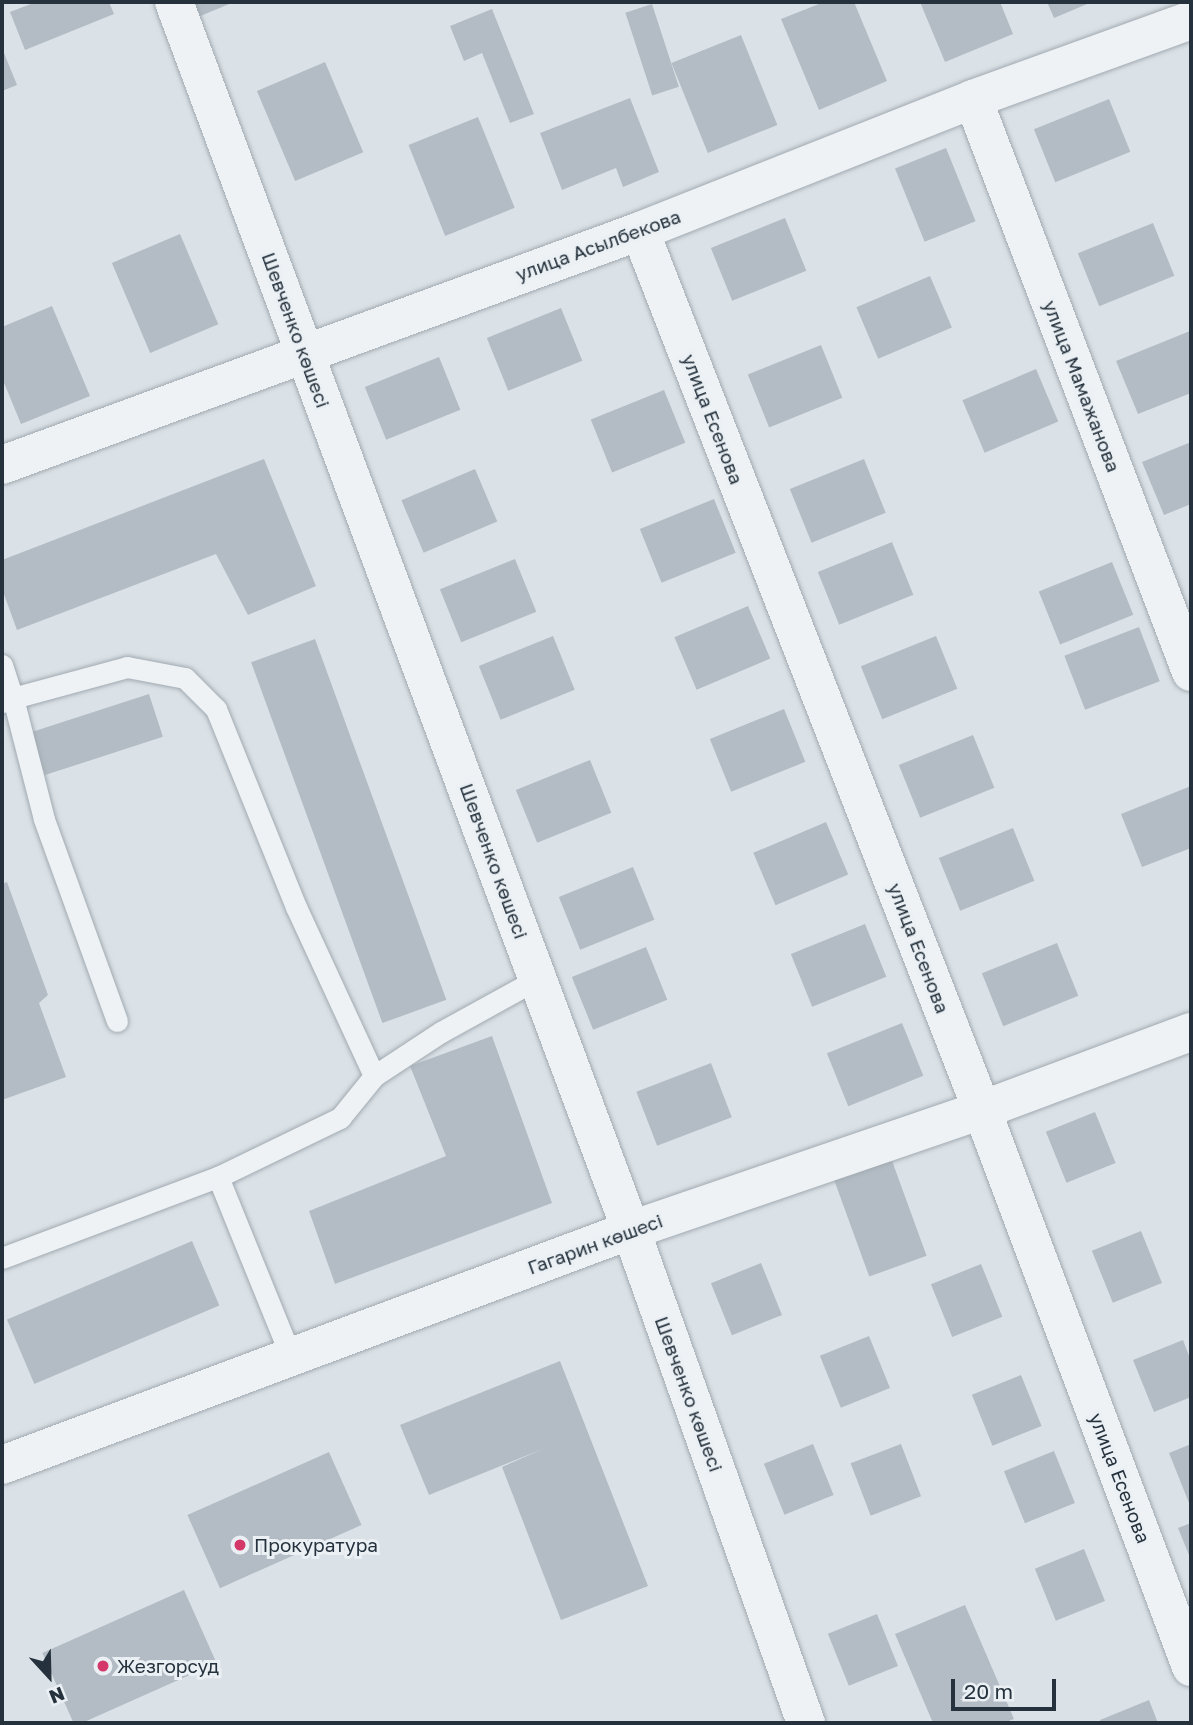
<!DOCTYPE html>
<meta charset="utf-8">
<style>
body{margin:0}
#map{position:relative;width:1193px;height:1725px;overflow:hidden;background:#dbe2e7;font-family:"Golos Text",sans-serif}
div>[style]{position:absolute}
[style*='--x']{left:calc(var(--x)*1px);top:calc(var(--y)*1px);width:calc(var(--w)*1px);rotate:calc(var(--a)*1deg)}
.building>*{inset:0;background:#b3bcc4;transform-origin:0 0}
.roads{filter:drop-shadow(0 0 2px #a1aab1) drop-shadow(0 0 2px #a1aab1)}
.service>*{height:21px;margin:-10.5px;padding:0 10.5px;transform-origin:10.5px;border-radius:10.5px;background:#eef2f5}
.minor>*{height:38px;margin:-19px;padding:0 19px;transform-origin:19px;border-radius:19px;background:#eef2f5}
.tertiary>*{height:38px;margin:-19px;padding:0 19px;transform-origin:19px;border-radius:19px;background:#eef2f5}
.dots>*{width:19px;height:19px;translate:-50% -50%;box-sizing:border-box;border:4px solid #ebf0f4;border-radius:50%}
span{translate:-50% -50%;white-space:nowrap;text-align:center;line-height:1.15;-webkit-text-stroke:6px #ebf0f4;paint-order:stroke}
.street-label{font-size:19px;color:#25323d}
.poi-label{font-size:19px;color:#25323d}
.left{translate:0 -50%;text-align:left}
.frame{position:absolute;inset:0;border:4px solid #25323d;pointer-events:none}
.north{position:absolute;left:14px;top:1641px;width:70px;height:70px;-webkit-text-stroke:5px #ebf0f4;paint-order:stroke;rotate:158deg;font-size:19px;font-weight:700;line-height:28px;text-align:center;color:#25323d}
.north::after{content:'';display:block;margin:auto;width:24px;height:32px;background:#25323d;clip-path:polygon(50% 0,100% 100%,50% 72%,0 100%)}
.scale{position:absolute;left:951px;top:1679px;width:105px;height:32px;box-sizing:border-box;border:4px solid #25323d;border-top:0;padding-left:9px;font-size:21px;line-height:24px;white-space:nowrap;color:#25323d;-webkit-text-stroke:5px #ebf0f4;paint-order:stroke}
</style>
<div id="map">
<div class="building">
<div style="clip-path:polygon(36px 2px,109px 2px,114px 14px,25px 50px,10px 12px)"></div>
<div style="clip-path:polygon(192px 2px,234px 2px,198px 17px)"></div>
<div style="clip-path:polygon(824px 2px,854px 2px,887px 81px,819px 110px,781px 19px)"></div>
<div style="clip-path:polygon(920px 2px,1000px 2px,1013px 34px,945px 62px)"></div>
<div style="clip-path:polygon(1047px 2px,1092px 2px,1054px 18px)"></div>
<div style="left:652px;top:4px;width:87px;height:28px;rotate:72deg"></div>
<div style="clip-path:polygon(492px 9px,534px 114px,510px 123px,482px 53px,464px 61px,450px 26px)"></div>
<div style="left:741px;top:35px;width:97px;height:75px;rotate:68deg"></div>
<div style="clip-path:polygon(2px 48px,17px 85px,2px 91px)"></div>
<div style="left:325px;top:62px;width:98px;height:74px;rotate:67deg"></div>
<div style="clip-path:polygon(630px 98px,659px 172px,623px 187px,616px 168px,562px 190px,540px 133px)"></div>
<div style="left:1109px;top:99px;width:57px;height:81px;rotate:68deg"></div>
<div style="left:478px;top:117px;width:98px;height:75px;rotate:68deg"></div>
<div style="left:946px;top:148px;width:79px;height:55px;rotate:68deg"></div>
<div style="left:785px;top:218px;width:57px;height:80px;rotate:68deg"></div>
<div style="left:1153px;top:223px;width:57px;height:81px;rotate:68deg"></div>
<div style="left:180px;top:234px;width:98px;height:74px;rotate:67deg"></div>
<div style="left:930px;top:276px;width:56px;height:80px;rotate:67deg"></div>
<div style="clip-path:polygon(52px 306px,90px 396px,21px 424px,2px 378px,2px 327px)"></div>
<div style="left:561px;top:308px;width:57px;height:80px;rotate:68deg"></div>
<div style="clip-path:polygon(1190px 331px,1191px 393px,1138px 414px,1116px 361px)"></div>
<div style="left:821px;top:345px;width:57px;height:79px;rotate:68deg"></div>
<div style="left:439px;top:357px;width:57px;height:80px;rotate:68deg"></div>
<div style="left:1036px;top:369px;width:57px;height:80px;rotate:67deg"></div>
<div style="left:664px;top:390px;width:57px;height:79px;rotate:68deg"></div>
<div style="clip-path:polygon(1191px 442px,1191px 504px,1164px 515px,1142px 462px)"></div>
<div style="clip-path:polygon(264px 459px,316px 586px,248px 615px,216px 554px,17px 630px,2px 589px,2px 560px)"></div>
<div style="left:864px;top:459px;width:58px;height:80px;rotate:68deg"></div>
<div style="left:475px;top:469px;width:57px;height:80px;rotate:67deg"></div>
<div style="left:714px;top:499px;width:58px;height:80px;rotate:68deg"></div>
<div style="left:892px;top:542px;width:57px;height:80px;rotate:68deg"></div>
<div style="left:515px;top:559px;width:57px;height:81px;rotate:68deg"></div>
<div style="left:1112px;top:562px;width:57px;height:79px;rotate:68deg"></div>
<div style="left:748px;top:606px;width:57px;height:80px;rotate:67deg"></div>
<div style="left:1139px;top:627px;width:58px;height:80px;rotate:69deg"></div>
<div style="left:553px;top:636px;width:58px;height:80px;rotate:68deg"></div>
<div style="left:936px;top:636px;width:57px;height:81px;rotate:68deg"></div>
<div style="left:315px;top:639px;width:384px;height:68px;rotate:70deg"></div>
<div style="left:149px;top:694px;width:45px;height:124px;rotate:72deg"></div>
<div style="left:784px;top:709px;width:57px;height:80px;rotate:68deg"></div>
<div style="left:973px;top:735px;width:57px;height:80px;rotate:68deg"></div>
<div style="left:590px;top:760px;width:57px;height:80px;rotate:68deg"></div>
<div style="clip-path:polygon(1191px 786px,1191px 848px,1142px 867px,1121px 814px)"></div>
<div style="left:826px;top:822px;width:57px;height:79px;rotate:67deg"></div>
<div style="left:1013px;top:828px;width:57px;height:80px;rotate:68deg"></div>
<div style="left:633px;top:867px;width:57px;height:80px;rotate:68deg"></div>
<div style="clip-path:polygon(7px 882px,48px 995px,39px 1003px,66px 1077px,2px 1100px,2px 884px)"></div>
<div style="left:865px;top:924px;width:57px;height:80px;rotate:68deg"></div>
<div style="left:1057px;top:943px;width:57px;height:81px;rotate:68deg"></div>
<div style="left:646px;top:947px;width:57px;height:80px;rotate:68deg"></div>
<div style="left:902px;top:1023px;width:57px;height:81px;rotate:68deg"></div>
<div style="clip-path:polygon(492px 1036px,552px 1203px,335px 1284px,309px 1211px,446px 1156px,410px 1066px)"></div>
<div style="left:711px;top:1063px;width:58px;height:80px;rotate:69deg"></div>
<div style="left:1095px;top:1112px;width:55px;height:53px;rotate:68deg"></div>
<div style="left:891px;top:1158px;width:104px;height:61px;rotate:70deg"></div>
<div style="left:1141px;top:1231px;width:56px;height:53px;rotate:68deg"></div>
<div style="left:192px;top:1241px;width:70px;height:201px;rotate:67deg"></div>
<div style="left:761px;top:1263px;width:56px;height:54px;rotate:68deg"></div>
<div style="left:981px;top:1264px;width:57px;height:54px;rotate:68deg"></div>
<div style="left:869px;top:1336px;width:56px;height:53px;rotate:68deg"></div>
<div style="clip-path:polygon(1183px 1340px,1191px 1361px,1191px 1397px,1154px 1412px,1133px 1360px)"></div>
<div style="clip-path:polygon(560px 1361px,648px 1586px,561px 1620px,502px 1467px,543px 1449px,429px 1495px,400px 1425px)"></div>
<div style="left:1021px;top:1375px;width:55px;height:53px;rotate:68deg"></div>
<div style="left:813px;top:1444px;width:55px;height:53px;rotate:68deg"></div>
<div style="left:901px;top:1444px;width:56px;height:54px;rotate:69deg"></div>
<div style="clip-path:polygon(1191px 1444px,1191px 1508px,1169px 1453px)"></div>
<div style="left:1054px;top:1451px;width:56px;height:54px;rotate:68deg"></div>
<div style="left:329px;top:1452px;width:80px;height:155px;rotate:66deg"></div>
<div style="clip-path:polygon(1191px 1523px,1191px 1560px,1178px 1528px)"></div>
<div style="left:1084px;top:1549px;width:56px;height:53px;rotate:68deg"></div>
<div style="left:184px;top:1590px;width:80px;height:155px;rotate:66deg"></div>
<div style="clip-path:polygon(965px 1605px,1014px 1719px,1003px 1723px,933px 1723px,895px 1634px)"></div>
<div style="left:877px;top:1614px;width:56px;height:53px;rotate:68deg"></div>
<div style="clip-path:polygon(1149px 1700px,1158px 1723px,1101px 1723px,1100px 1720px)"></div>
</div>
<div class="roads">
<div class="service">
<div style="--x:2;--y:665;--w:35;--a:72"></div>
<div style="--x:13;--y:698;--w:12;--a:160"></div>
<div style="--x:117;--y:1021;--w:215;--a:-109.9"></div>
<div style="--x:44;--y:819;--w:125;--a:-104.4"></div>
<div style="--x:13;--y:698;--w:118;--a:-15.2"></div>
<div style="--x:127;--y:667;--w:59;--a:10.7"></div>
<div style="--x:185;--y:678;--w:44;--a:45"></div>
<div style="--x:216;--y:709;--w:214;--a:68"></div>
<div style="--x:296;--y:907;--w:186;--a:65.2"></div>
<div style="--x:218;--y:1177;--w:136;--a:-25.8"></div>
<div style="--x:340;--y:1118;--w:54;--a:-51"></div>
<div style="--x:374;--y:1076;--w:80;--a:-33.3"></div>
<div style="--x:441;--y:1032;--w:110;--a:-28.9"></div>
<div style="--x:2;--y:1258;--w:231;--a:-20.6"></div>
<div style="--x:218;--y:1177;--w:194;--a:67.9"></div>
</div>
<div class="minor">
<div style="--x:973;--y:99;--w:613;--a:69.17"></div>
<div style="--x:640;--y:231;--w:943;--a:68.74"></div>
<div style="--x:982;--y:1110;--w:595;--a:69.43"></div>
<div style="--x:2;--y:465;--w:680;--a:-20.14"></div>
<div style="--x:640;--y:231;--w:358;--a:-21.6"></div>
<div style="--x:973;--y:99;--w:232;--a:-19.9"></div>
</div>
<div class="tertiary">
<div style="--x:174;--y:2;--w:1310;--a:69.59"></div>
<div style="--x:631;--y:1230;--w:523;--a:70.46"></div>
<div style="--x:2;--y:1465;--w:671;--a:-20.49"></div>
<div style="--x:631;--y:1230;--w:371;--a:-18.9"></div>
<div style="--x:982;--y:1110;--w:223;--a:-20.5"></div>
</div>
</div>
<div class="dots">
<div style="left:240px;top:1545px;background:#d43868"></div>
<div style="left:103px;top:1666px;background:#d43868"></div>
</div>
<div class="street-label">
<span style="left:598px;top:245px;rotate:-20deg">улица Асылбекова</span>
<span style="left:296px;top:330px;rotate:70deg">Шевченко көшесі</span>
<span style="left:1082px;top:386px;rotate:69deg">улица Мамажанова</span>
<span style="left:713px;top:419px;rotate:69deg">улица Есенова</span>
<span style="left:494px;top:861px;rotate:70deg">Шевченко көшесі</span>
<span style="left:919px;top:948px;rotate:69deg">улица Есенова</span>
<span style="left:595px;top:1244px;rotate:-20deg">Гагарин көшесі</span>
<span style="left:689px;top:1394px;rotate:70deg">Шевченко көшесі</span>
<span style="left:1120px;top:1478px;rotate:69deg">улица Есенова</span>
</div>
<div class="poi-label">
<span class="left" style="left:254px;top:1545px">Прокуратура</span>
<span class="left" style="left:117px;top:1666px">Жезгорсуд</span>
</div>
<div class="frame"></div>
<div class="north">N</div>
<div class="scale">20 m</div>
</div>
